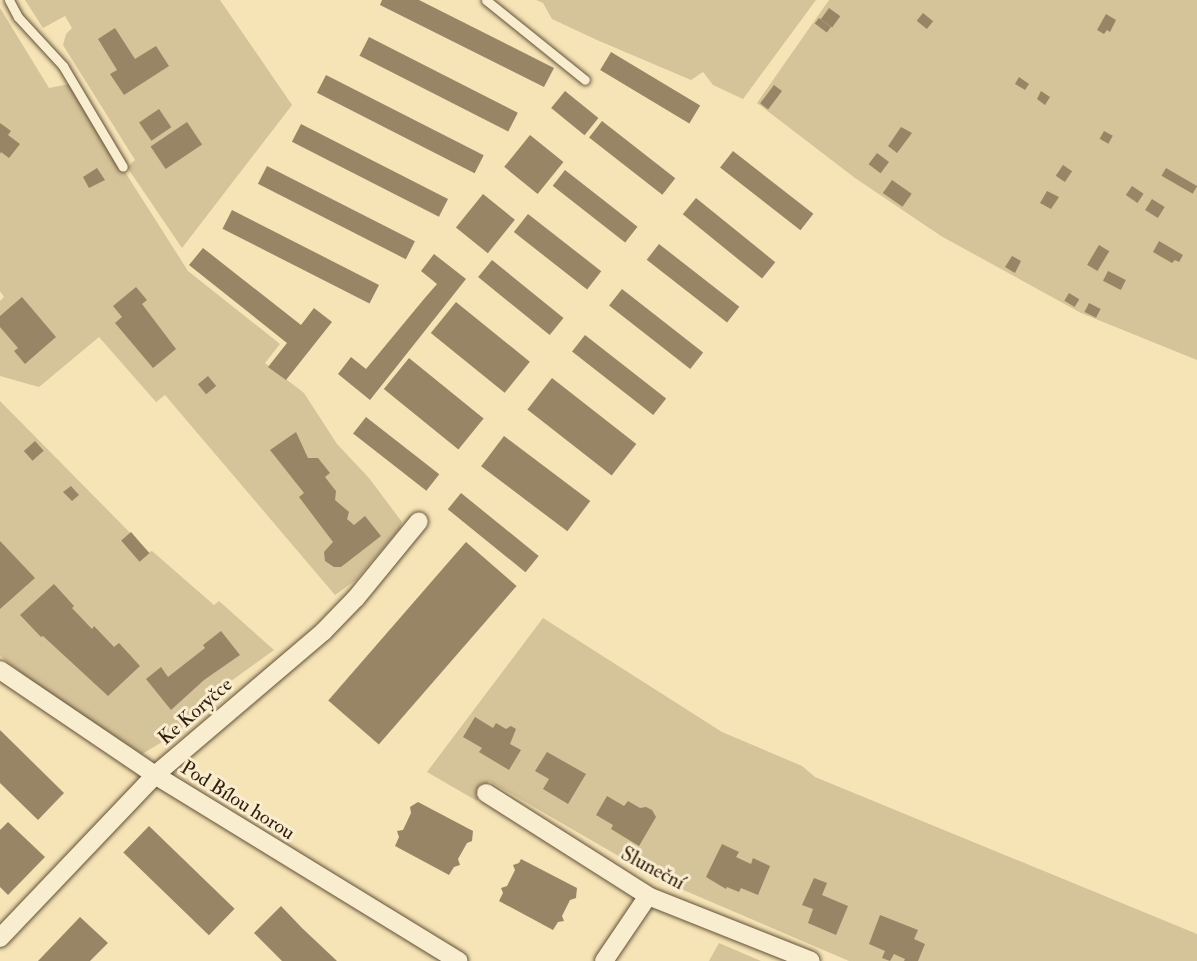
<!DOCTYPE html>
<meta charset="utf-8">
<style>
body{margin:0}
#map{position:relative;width:1197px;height:961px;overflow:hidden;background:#f6e4b6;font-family:"IM FELL Double Pica",serif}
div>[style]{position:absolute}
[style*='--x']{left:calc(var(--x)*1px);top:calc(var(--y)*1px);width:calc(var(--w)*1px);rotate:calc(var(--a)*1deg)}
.green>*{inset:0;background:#d5c399}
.building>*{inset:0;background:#978565;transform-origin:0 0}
.roads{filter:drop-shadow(0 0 2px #625038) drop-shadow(0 0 2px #625038)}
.service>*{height:9px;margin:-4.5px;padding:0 4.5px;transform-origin:4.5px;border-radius:4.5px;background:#f9edd0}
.minor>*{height:18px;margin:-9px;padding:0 9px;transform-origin:9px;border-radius:9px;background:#f9edd0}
span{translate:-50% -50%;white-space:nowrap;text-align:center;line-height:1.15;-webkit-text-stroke:6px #f9edd0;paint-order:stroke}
.street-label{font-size:20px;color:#311f0e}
</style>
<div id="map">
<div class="green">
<div style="clip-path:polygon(25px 0,220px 0,292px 105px,182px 248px,127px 167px,135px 160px,63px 45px,66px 34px,72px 28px,65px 16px,43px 28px)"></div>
<div style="clip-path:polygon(536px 0,816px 0,743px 99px,713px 85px,703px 72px,691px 80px,597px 40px,552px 19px,543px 3px)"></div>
<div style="clip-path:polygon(829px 0,1197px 0,1197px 360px,1081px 313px,941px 236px,855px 178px,757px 103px)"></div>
<div style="clip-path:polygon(0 8px,49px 88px,69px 84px,188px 271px,280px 344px,265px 363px,304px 393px,337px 444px,369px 478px,402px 522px,400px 528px,356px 580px,335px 595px,165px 395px,156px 402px,99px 337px,39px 387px,0 376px,0 301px,4px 297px,0 291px)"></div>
<div style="clip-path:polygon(0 401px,149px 552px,152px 551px,214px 605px,219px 601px,274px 650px,191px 710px,199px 720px,142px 754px,37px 685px,0 656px)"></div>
<div style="clip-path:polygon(543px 618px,722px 732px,802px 766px,815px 777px,1197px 934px,1197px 961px,849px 961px,660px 880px,489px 781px,477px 801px,427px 772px)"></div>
<div style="clip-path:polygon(719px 943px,761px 961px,709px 961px)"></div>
</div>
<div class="building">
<div style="clip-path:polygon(382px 0,419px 0,554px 68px,544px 87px,380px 5px)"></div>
<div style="left:829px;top:8px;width:14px;height:14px;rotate:36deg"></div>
<div style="left:923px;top:13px;width:13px;height:10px;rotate:39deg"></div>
<div style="clip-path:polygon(1106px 14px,1116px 20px,1110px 32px,1107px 30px,1104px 34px,1097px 30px)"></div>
<div style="left:819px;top:18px;width:15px;height:7px;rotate:37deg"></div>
<div style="clip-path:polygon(115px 28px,135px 59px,156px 46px,169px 66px,124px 95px,110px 74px,117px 70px,98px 39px)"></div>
<div style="left:369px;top:37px;width:167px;height:21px;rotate:27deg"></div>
<div style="left:611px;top:52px;width:104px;height:21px;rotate:31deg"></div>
<div style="left:326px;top:75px;width:177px;height:20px;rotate:27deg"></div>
<div style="clip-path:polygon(1019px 77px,1029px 84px,1025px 90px,1015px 84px)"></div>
<div style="left:774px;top:85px;width:10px;height:23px;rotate:37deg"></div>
<div style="left:565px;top:91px;width:43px;height:22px;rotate:39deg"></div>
<div style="clip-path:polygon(1041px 91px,1050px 97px,1045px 105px,1037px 99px)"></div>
<div style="left:159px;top:109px;width:22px;height:24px;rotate:56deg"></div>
<div style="left:602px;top:121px;width:93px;height:21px;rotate:38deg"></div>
<div style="left:187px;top:122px;width:27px;height:44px;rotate:56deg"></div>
<div style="clip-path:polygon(0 123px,11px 131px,8px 135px,20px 144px,9px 158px,1px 152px,0 154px)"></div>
<div style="left:301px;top:124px;width:165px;height:20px;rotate:27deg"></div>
<div style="clip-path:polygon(901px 127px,912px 133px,897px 153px,888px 146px)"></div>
<div style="left:1104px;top:131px;width:10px;height:9px;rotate:29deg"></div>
<div style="left:530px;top:135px;width:43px;height:41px;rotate:39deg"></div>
<div style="left:733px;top:151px;width:102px;height:21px;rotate:38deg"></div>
<div style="left:877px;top:153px;width:15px;height:14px;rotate:37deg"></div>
<div style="left:1063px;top:165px;width:11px;height:13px;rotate:34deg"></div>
<div style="left:267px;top:166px;width:166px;height:20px;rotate:27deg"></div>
<div style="clip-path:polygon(97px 168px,105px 180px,89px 188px,83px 177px)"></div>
<div style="left:1166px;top:168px;width:36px;height:9px;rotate:30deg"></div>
<div style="left:565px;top:170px;width:92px;height:20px;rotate:38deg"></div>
<div style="left:892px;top:180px;width:24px;height:16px;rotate:35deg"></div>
<div style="left:1132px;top:186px;width:14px;height:11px;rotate:34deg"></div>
<div style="clip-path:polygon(1047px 191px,1059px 197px,1051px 209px,1040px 203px)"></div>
<div style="left:483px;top:194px;width:41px;height:43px;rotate:39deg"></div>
<div style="left:696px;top:198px;width:102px;height:21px;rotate:39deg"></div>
<div style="left:1152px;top:199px;width:15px;height:13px;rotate:32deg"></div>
<div style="left:232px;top:210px;width:165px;height:21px;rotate:27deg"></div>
<div style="left:528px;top:214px;width:93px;height:23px;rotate:38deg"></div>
<div style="clip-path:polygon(1159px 241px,1183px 255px,1179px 262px,1175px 260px,1172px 263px,1153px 252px)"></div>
<div style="left:659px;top:244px;width:102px;height:20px;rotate:38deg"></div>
<div style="left:1099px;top:245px;width:12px;height:23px;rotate:31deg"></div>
<div style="clip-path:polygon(203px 248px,301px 325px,314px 308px,332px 322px,286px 380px,268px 367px,287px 343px,189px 265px)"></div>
<div style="clip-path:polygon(434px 254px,466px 279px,370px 400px,338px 374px,351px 357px,366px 369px,424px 299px,437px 284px,421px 271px)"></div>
<div style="clip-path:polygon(1012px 256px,1021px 261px,1015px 273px,1005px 267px)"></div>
<div style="left:492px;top:260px;width:92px;height:22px;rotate:39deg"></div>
<div style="left:1108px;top:271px;width:20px;height:11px;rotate:27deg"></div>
<div style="clip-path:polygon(136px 287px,147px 300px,142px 304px,176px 349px,153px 368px,115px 323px,122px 317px,113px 306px)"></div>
<div style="left:622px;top:289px;width:103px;height:21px;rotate:38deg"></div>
<div style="left:1069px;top:293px;width:12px;height:9px;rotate:31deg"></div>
<div style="clip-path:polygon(22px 297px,56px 337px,25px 364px,14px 351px,18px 348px,0 327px,0 316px)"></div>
<div style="left:456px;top:302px;width:95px;height:40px;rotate:39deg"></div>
<div style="left:1089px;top:303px;width:13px;height:10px;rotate:27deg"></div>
<div style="left:585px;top:335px;width:103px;height:21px;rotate:38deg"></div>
<div style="left:409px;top:358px;width:96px;height:40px;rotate:39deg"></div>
<div style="left:208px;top:376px;width:13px;height:13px;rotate:51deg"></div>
<div style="left:552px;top:378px;width:107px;height:40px;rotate:38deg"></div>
<div style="left:366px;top:417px;width:93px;height:21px;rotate:38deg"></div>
<div style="clip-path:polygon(296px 432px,308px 458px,318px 458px,330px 473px,325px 477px,336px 491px,335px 500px,349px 512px,347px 519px,354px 525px,365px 516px,381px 536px,341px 567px,334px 567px,325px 561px,324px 552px,333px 542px,299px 497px,304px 493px,270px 450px)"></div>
<div style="left:504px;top:436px;width:108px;height:38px;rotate:37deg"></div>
<div style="left:35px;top:441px;width:13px;height:15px;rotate:48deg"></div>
<div style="clip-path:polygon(71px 486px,79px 495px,72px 501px,63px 492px)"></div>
<div style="left:461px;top:493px;width:100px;height:21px;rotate:39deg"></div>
<div style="left:131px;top:532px;width:28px;height:13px;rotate:49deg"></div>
<div style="clip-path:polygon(0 541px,35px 578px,0 609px)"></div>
<div style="left:466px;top:542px;width:67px;height:210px;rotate:41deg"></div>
<div style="clip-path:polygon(54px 584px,74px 606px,72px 608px,92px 629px,94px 626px,114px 647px,119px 643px,140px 666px,108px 696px,43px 636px,41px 637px,20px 615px)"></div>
<div style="clip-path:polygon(221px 631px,240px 655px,204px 680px,171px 710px,146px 679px,161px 667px,168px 677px,205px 648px,203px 645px)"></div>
<div style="clip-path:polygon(475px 717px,493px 728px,496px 723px,506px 729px,511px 726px,516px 729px,510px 744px,521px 750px,509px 770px,479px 752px,482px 748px,463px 737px)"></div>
<div style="clip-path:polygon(0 730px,64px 793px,38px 820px,0 783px)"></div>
<div style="clip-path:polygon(547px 752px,586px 774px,568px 804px,543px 789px,549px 779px,535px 771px)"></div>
<div style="clip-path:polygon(607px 796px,624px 806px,628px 801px,640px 808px,646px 807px,652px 810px,656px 817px,639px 846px,611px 829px,613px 825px,596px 815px)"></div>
<div style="clip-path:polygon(418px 802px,473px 831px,472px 841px,467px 843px,458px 859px,460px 865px,454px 867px,449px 875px,395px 846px,399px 837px,397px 831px,403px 830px,411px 813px,410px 807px)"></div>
<div style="clip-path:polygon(8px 822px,45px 857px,8px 895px,0 887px,0 830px)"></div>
<div style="left:149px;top:826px;width:119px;height:37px;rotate:44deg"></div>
<div style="clip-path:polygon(722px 844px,739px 852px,736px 857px,751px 864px,753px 858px,770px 866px,758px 895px,741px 888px,739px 892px,727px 887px,726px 889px,706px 877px)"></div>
<div style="clip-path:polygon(521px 859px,577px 888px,576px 898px,570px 900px,562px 916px,564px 921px,558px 922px,553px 930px,499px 901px,503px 893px,501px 888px,507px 886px,515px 870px,513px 865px,519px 863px)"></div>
<div style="clip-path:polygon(814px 878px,827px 883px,822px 895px,848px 906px,836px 935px,808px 923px,813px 909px,802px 905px)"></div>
<div style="clip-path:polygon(281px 906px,302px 928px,337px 961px,282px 961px,254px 933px)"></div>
<div style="clip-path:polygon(880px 915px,918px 930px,914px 939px,925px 944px,918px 961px,904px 961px,905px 959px,894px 954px,890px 961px,882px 958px,885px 951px,869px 944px)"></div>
<div style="clip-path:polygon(80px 917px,108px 943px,90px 961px,38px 961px)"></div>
</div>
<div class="roads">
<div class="service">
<div style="--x:9;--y:0;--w:19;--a:62"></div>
<div style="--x:18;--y:17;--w:67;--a:47.4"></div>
<div style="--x:63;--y:66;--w:117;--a:59.3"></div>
<div style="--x:486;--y:0;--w:127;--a:38.9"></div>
</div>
<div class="minor">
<div style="--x:0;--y:670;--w:187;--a:34.1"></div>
<div style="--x:155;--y:775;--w:356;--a:31.5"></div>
<div style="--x:486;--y:793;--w:192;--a:32.4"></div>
<div style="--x:648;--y:896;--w:175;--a:21.7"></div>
<div style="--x:0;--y:938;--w:225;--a:-46.4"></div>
<div style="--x:155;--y:775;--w:221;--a:-40.4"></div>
<div style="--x:323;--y:632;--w:47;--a:-45.9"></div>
<div style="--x:356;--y:598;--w:99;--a:-50.7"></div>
<div style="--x:604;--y:961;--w:78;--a:-55.9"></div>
</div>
</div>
<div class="street-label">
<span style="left:195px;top:711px;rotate:-41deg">Ke Koryčce</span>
<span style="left:238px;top:800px;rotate:32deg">Pod Bílou horou</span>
<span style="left:653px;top:868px;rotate:28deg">Sluneční</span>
</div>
</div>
